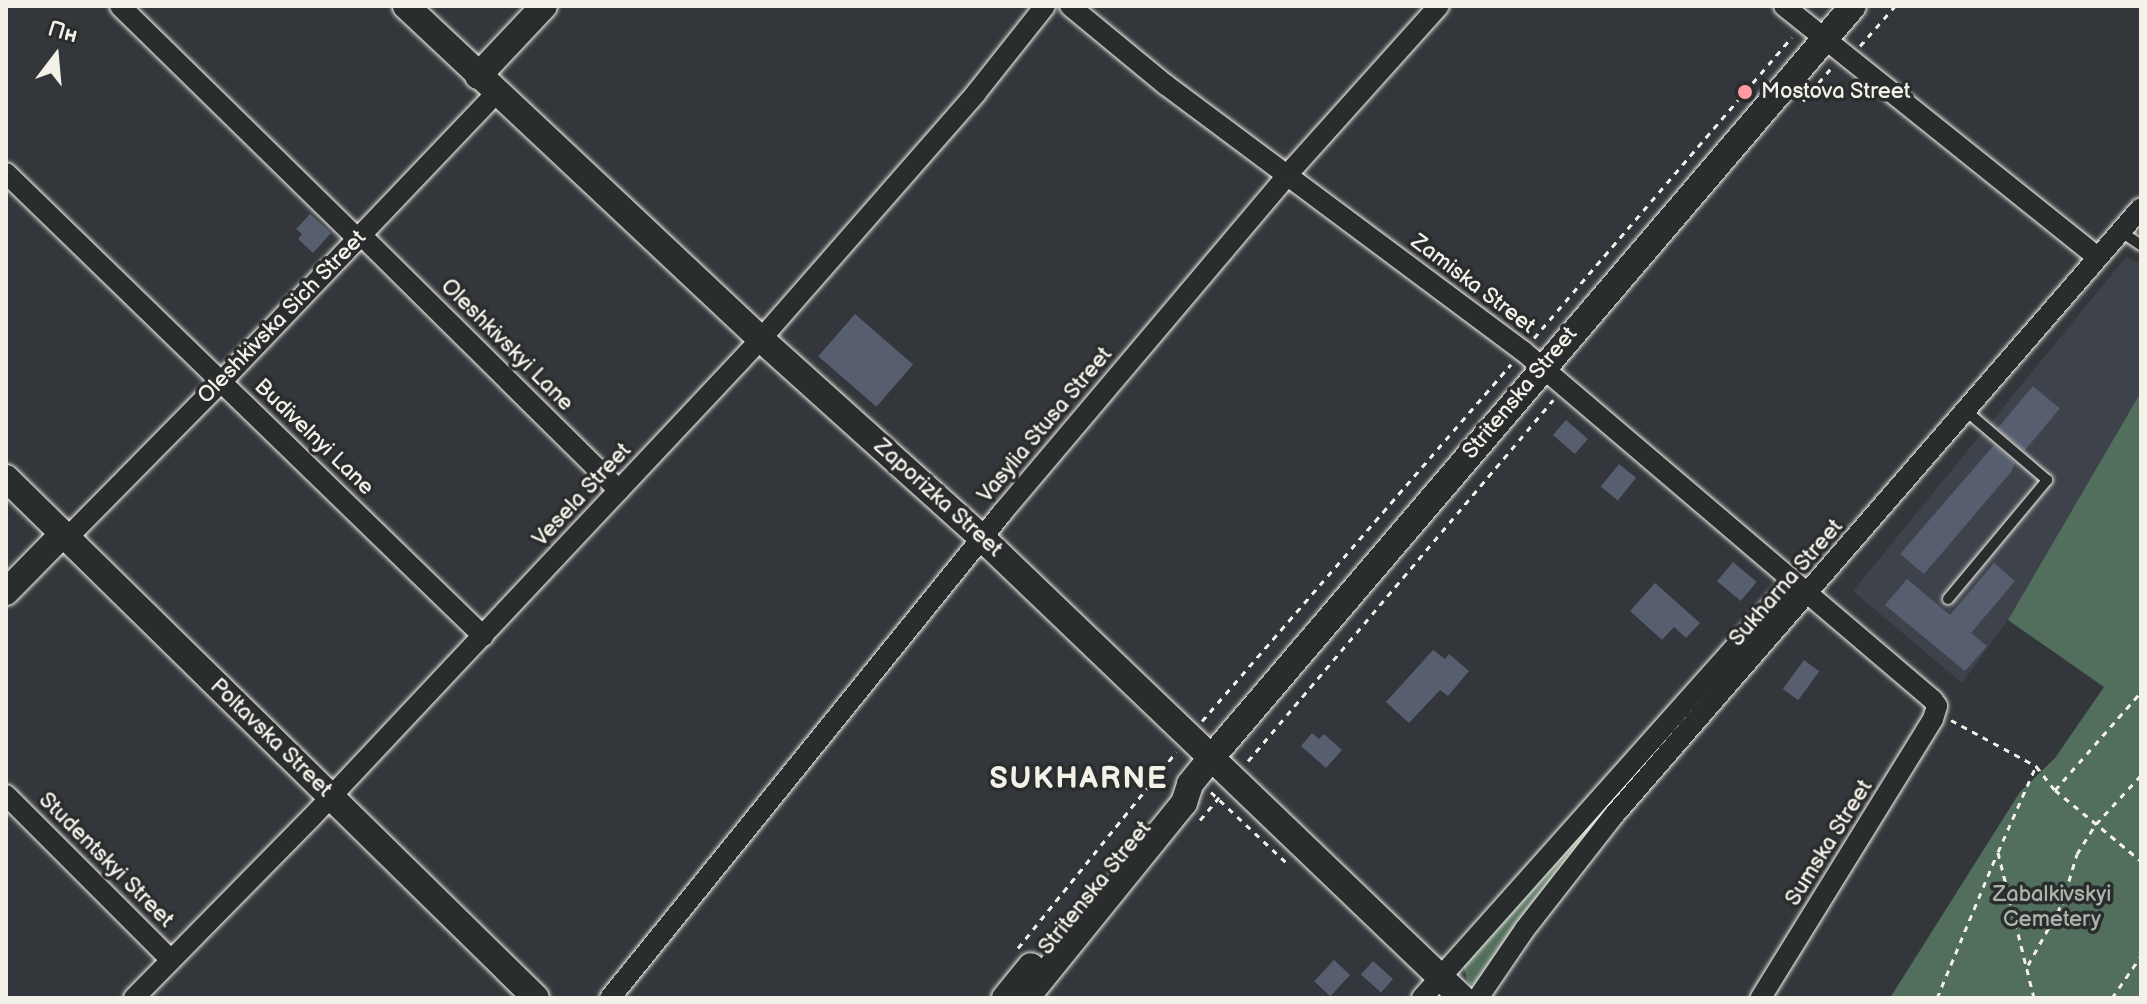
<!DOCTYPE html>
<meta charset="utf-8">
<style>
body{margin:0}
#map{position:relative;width:2147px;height:1004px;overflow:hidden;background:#33373b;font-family:"Balsamiq Sans",sans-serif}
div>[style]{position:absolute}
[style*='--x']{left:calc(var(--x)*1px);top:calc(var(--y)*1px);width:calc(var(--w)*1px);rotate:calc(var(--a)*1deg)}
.built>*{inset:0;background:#3e434b}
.green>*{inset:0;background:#526e5d}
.building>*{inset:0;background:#565e6f;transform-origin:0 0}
.path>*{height:3px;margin-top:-1.5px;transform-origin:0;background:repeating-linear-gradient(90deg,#f4f1e8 0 6px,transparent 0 12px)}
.roads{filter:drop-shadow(0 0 2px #f4f1e8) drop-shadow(0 0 2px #f4f1e8)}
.lane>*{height:10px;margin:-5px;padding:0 5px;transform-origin:5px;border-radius:5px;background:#2a2d2e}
.street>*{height:20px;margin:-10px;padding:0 10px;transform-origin:10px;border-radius:10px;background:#2a2d2e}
.secondary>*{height:26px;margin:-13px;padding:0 13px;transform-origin:13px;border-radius:13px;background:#2a2d2e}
.dots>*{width:22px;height:22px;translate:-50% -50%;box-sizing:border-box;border:4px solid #2a2d2e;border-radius:50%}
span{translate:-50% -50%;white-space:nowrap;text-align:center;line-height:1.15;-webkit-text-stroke:7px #2a2d2e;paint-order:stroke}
.poi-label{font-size:22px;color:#f4f1e8}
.left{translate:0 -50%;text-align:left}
.street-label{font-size:22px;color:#f4f1e8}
.park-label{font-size:22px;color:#abb6a9}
.district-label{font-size:30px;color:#f4f1e8;font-weight:700;letter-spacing:2px}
.frame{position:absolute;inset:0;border:8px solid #f4f1e8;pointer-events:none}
.north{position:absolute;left:16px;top:16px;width:80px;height:80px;-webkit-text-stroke:6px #2a2d2e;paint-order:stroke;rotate:16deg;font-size:22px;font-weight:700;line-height:32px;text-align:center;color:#f4f1e8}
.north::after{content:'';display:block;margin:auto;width:28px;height:36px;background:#f4f1e8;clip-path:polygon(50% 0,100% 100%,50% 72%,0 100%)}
</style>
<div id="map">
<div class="built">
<div style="clip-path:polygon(2126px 257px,2141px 264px,2141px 392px,2008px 620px,1962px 683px,1853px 591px)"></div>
</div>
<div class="green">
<div style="clip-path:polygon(2141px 392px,2141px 998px,1890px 998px,2020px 792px,2055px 758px,2104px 687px,2008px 620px)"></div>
<div style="clip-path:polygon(1592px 821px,1597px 825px,1475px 985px,1468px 983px,1463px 965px)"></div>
</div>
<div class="building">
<div style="clip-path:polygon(310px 214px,331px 233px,313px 253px,298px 239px,302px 234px,296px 229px)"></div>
<div style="left:855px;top:314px;width:77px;height:56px;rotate:41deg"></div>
<div style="left:2033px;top:386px;width:35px;height:55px;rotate:40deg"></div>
<div style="left:1566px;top:420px;width:29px;height:20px;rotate:41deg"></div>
<div style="clip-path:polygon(1994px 445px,2015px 463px,2011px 472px,1924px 574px,1900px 554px)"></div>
<div style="left:1619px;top:464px;width:22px;height:29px;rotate:39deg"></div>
<div style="left:1733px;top:562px;width:31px;height:25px;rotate:40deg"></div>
<div style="clip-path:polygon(1994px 563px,2015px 581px,1971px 633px,1987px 646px,1965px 671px,1885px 605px,1907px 579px,1950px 615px)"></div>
<div style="clip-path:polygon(1655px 583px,1700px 623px,1686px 638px,1674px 627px,1662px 640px,1630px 611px)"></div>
<div style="clip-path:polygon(1433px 650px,1445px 659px,1449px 654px,1469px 671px,1448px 696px,1440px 690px,1409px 723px,1386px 702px)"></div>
<div style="left:1804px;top:660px;width:19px;height:36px;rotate:36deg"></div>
<div style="clip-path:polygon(1312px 733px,1319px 739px,1324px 734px,1342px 750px,1326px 768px,1301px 746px)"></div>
<div style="left:1334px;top:960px;width:22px;height:29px;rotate:43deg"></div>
<div style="left:1373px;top:961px;width:27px;height:18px;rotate:42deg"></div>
</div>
<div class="path">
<div style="--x:1860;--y:46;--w:53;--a:-48.8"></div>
<div style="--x:1803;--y:101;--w:45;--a:-49.5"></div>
<div style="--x:1534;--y:338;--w:396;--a:-49.4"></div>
<div style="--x:1951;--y:720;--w:97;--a:28.4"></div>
<div style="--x:2036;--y:766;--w:31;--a:52"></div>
<div style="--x:2055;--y:790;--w:112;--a:39.5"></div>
<div style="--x:1202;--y:721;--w:472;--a:-49.1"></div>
<div style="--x:1248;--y:761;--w:473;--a:-49.8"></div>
<div style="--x:2055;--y:790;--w:130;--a:-48.7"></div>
<div style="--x:1211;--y:792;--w:108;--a:43.1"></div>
<div style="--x:1200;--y:820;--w:33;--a:-50"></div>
<div style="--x:1018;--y:948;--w:252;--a:-51.1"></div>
<div style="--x:2028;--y:965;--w:70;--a:-60.9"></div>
<div style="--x:2062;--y:904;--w:52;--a:-73.3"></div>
<div style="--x:2077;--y:854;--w:36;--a:-58"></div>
<div style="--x:2096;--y:824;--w:67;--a:-47.4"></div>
<div style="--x:1937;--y:998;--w:156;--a:-67.4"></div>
<div style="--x:2034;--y:998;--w:150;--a:-103.9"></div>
<div style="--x:1998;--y:852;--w:94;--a:-66.2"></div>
<div style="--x:2112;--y:998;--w:51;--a:-55.4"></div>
</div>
<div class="roads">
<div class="lane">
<div style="--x:2120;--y:231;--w:25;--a:34"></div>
<div style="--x:1948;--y:599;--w:155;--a:-50.2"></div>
<div style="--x:2047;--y:480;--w:108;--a:-139.5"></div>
</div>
<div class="street">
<div style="--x:120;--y:6;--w:332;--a:44.4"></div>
<div style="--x:1070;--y:6;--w:124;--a:39.5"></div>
<div style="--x:1166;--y:85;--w:445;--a:36.7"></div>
<div style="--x:1523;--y:351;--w:538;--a:40.41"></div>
<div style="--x:1933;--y:700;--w:7;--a:56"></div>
<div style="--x:1937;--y:706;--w:14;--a:107"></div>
<div style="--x:1933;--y:719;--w:328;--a:121.7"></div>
<div style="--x:1784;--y:6;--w:400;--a:38.7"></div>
<div style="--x:6;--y:173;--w:665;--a:44.15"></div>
<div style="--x:361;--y:235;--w:363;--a:44.7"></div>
<div style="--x:67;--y:538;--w:221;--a:-45.4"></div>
<div style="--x:222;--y:381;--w:398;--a:-46.4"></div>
<div style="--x:6;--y:795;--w:233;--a:45"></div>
<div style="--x:134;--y:998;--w:252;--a:-45.5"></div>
<div style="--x:311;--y:818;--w:657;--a:-46.79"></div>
<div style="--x:761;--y:339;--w:327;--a:-48.8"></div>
<div style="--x:976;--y:93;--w:111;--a:-51.6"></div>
<div style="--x:610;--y:998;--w:624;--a:-51.05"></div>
<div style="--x:1002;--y:513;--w:444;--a:-49.8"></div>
<div style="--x:1288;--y:174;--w:226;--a:-48.1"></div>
<div style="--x:1422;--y:998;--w:557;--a:-48.27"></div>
<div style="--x:1478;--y:998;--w:83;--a:-55.7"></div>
<div style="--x:1525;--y:929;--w:146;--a:-52"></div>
<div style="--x:1615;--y:814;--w:802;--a:-49.04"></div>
</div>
<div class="secondary">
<div style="--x:406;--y:6;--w:487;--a:43.2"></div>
<div style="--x:761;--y:339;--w:297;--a:42"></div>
<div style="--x:982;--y:538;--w:665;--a:43.78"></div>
<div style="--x:478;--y:76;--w:96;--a:-46.7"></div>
<div style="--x:6;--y:478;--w:742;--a:44.45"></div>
<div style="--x:6;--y:592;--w:81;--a:-45.5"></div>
<div style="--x:1005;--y:998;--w:41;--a:-50.9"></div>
<div style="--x:1026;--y:998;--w:251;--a:-51"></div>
<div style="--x:1184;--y:803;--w:20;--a:-72"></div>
<div style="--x:1190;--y:784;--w:35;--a:-51"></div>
<div style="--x:1212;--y:757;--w:987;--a:-49.52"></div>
</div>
</div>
<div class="dots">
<div style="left:1745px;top:92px;background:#ff9aa2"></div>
</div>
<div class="poi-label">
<span class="left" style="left:1761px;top:92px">Mostova Street</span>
</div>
<div class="street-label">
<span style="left:1473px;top:284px;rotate:37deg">Zamiska Street</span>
<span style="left:282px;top:317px;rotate:-46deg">Oleshkivska Sich Street</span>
<span style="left:507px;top:345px;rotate:45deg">Oleshkivskyi Lane</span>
<span style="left:1520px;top:393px;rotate:-50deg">Stritenska Street</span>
<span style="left:1045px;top:425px;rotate:-50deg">Vasylia Stusa Street</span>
<span style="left:314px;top:437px;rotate:44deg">Budivelnyi Lane</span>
<span style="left:582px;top:495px;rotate:-47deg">Vesela Street</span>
<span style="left:938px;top:498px;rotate:42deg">Zaporizka Street</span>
<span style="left:1786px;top:583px;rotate:-49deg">Sukharna Street</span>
<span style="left:271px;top:738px;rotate:44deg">Poltavska Street</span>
<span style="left:1829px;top:843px;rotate:-58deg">Sumska Street</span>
<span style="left:106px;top:860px;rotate:45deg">Studentskyi Street</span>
<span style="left:1095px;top:888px;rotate:-51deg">Stritenska Street</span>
</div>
<div class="park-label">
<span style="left:2052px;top:907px">Zabalkivskyi<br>Cemetery</span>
</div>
<div class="district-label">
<span style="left:1079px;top:779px">SUKHARNE</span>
</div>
<div class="frame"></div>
<div class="north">Пн</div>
</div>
